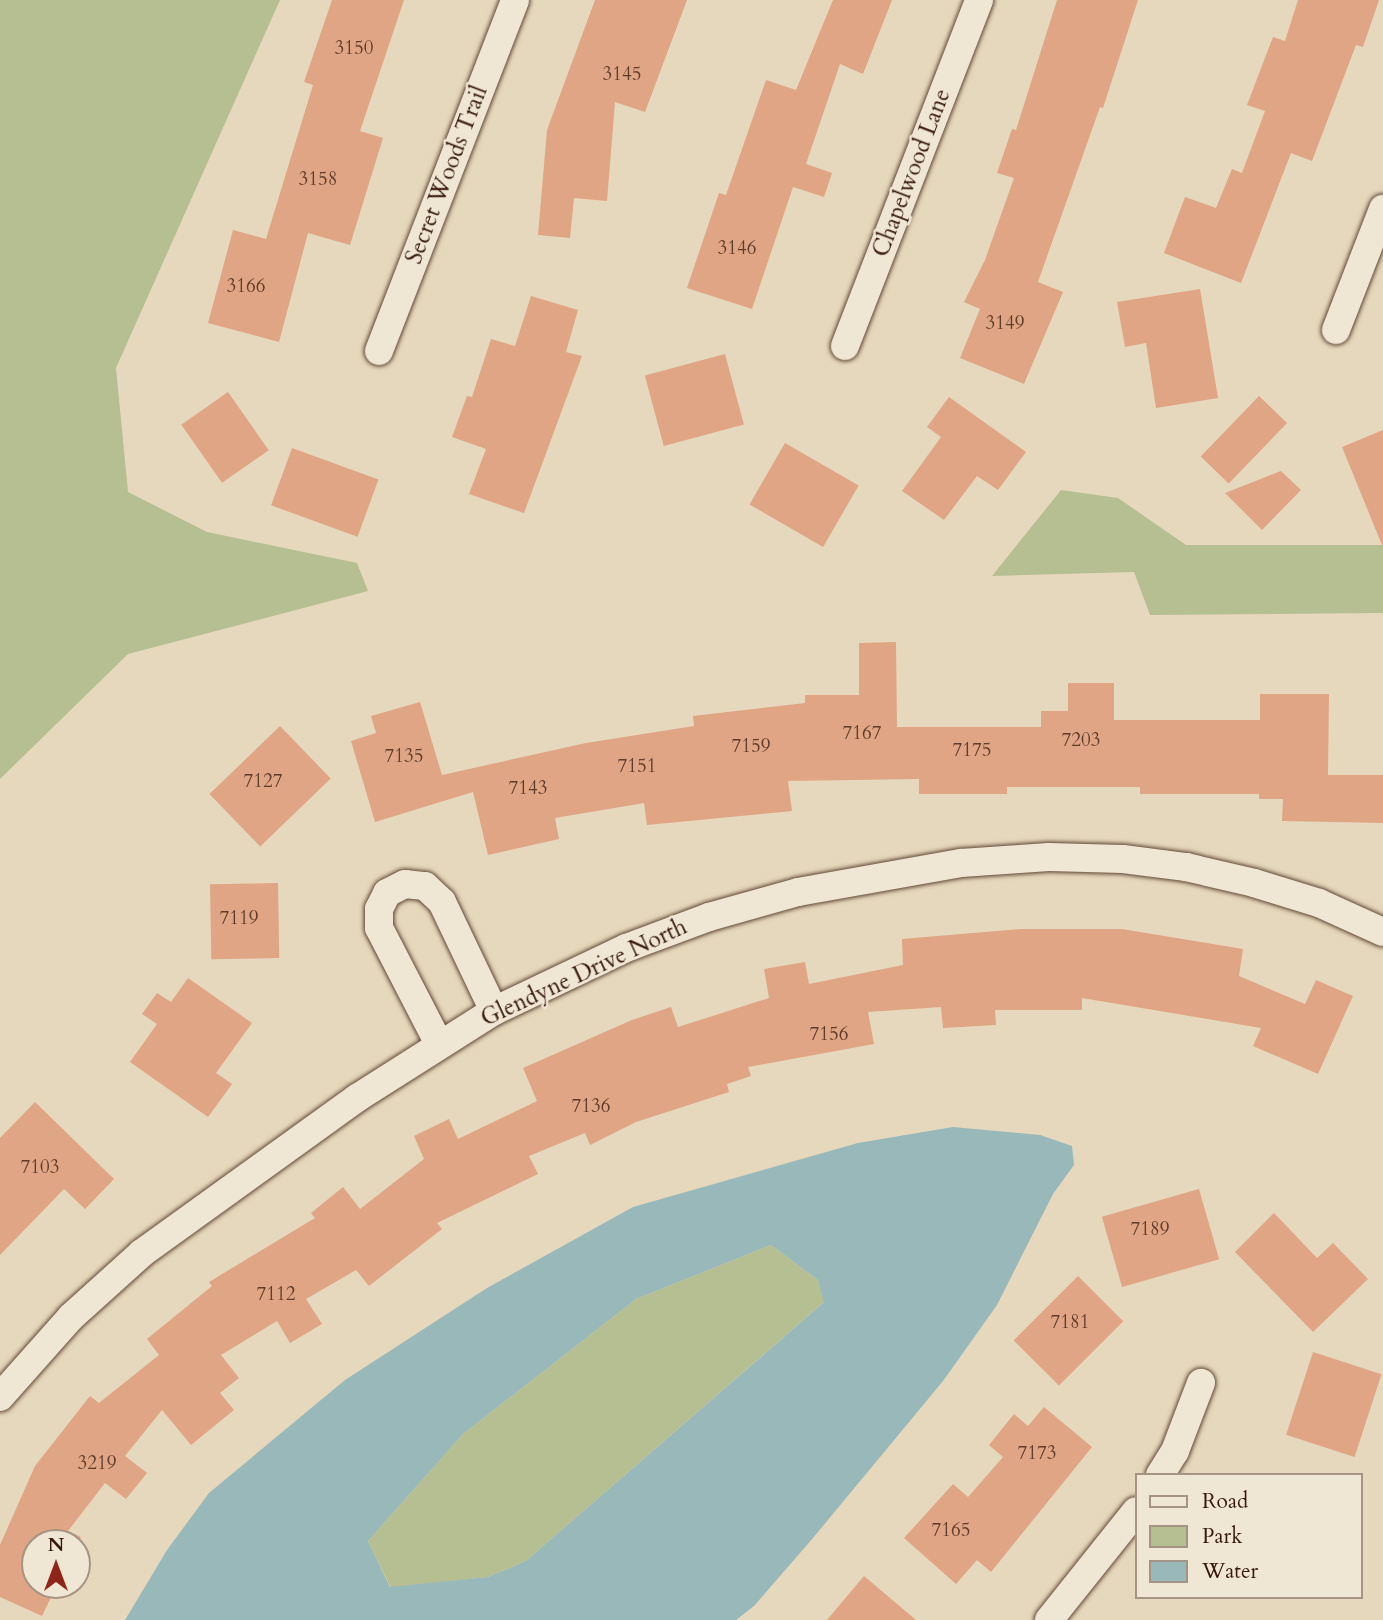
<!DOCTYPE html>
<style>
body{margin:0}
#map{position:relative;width:1383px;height:1620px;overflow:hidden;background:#e6d8bc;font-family:Cardo,serif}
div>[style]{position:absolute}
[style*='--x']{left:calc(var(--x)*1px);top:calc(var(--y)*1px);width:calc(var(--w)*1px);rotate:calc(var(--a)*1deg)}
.green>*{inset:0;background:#b5bf91}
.water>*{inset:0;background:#99b8ba}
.building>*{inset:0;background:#dfa585;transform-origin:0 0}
.roads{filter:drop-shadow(0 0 2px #624938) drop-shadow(0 0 2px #624938)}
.minor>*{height:28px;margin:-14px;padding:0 14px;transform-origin:14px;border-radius:14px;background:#efe6d3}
span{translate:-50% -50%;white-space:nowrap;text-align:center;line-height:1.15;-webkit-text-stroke:5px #efe6d3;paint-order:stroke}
.number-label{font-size:19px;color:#603c2a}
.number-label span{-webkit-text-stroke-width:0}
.street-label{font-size:23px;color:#36190c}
.legend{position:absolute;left:1135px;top:1473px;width:228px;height:126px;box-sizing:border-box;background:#efe6d3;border:2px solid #a59483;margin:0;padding:9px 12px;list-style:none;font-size:21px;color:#36190c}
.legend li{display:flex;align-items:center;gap:14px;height:35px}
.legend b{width:35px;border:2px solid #a59483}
.north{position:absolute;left:21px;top:1529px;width:70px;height:70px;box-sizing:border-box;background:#efe6d3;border:2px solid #a59483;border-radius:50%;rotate:0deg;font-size:19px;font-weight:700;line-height:28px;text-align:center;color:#36190c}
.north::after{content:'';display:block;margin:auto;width:24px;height:32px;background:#8f2418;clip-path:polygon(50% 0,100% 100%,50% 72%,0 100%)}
</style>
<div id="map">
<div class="green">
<div style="clip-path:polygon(0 0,280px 0,116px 368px,128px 492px,207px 532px,357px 563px,368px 591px,128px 654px,0 779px)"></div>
<div style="clip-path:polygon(1061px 490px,1118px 498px,1186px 545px,1383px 545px,1383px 613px,1150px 615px,1134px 572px,992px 576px)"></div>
<div style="clip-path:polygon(771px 1245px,818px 1280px,825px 1301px,526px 1561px,488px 1577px,391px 1588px,368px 1541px,463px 1434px,636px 1299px)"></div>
</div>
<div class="water">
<div style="clip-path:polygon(evenodd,953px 1127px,1040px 1135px,1072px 1146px,1074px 1165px,1053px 1194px,997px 1305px,943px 1381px,813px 1538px,754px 1606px,736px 1620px,125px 1620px,167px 1550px,209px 1493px,345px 1380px,487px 1288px,633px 1207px,858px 1143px,953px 1127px,771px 1245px,818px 1280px,824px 1302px,526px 1561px,488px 1577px,390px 1587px,368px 1541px,463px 1434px,636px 1299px,771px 1245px)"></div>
</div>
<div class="building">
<div style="clip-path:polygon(332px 0,404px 0,360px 131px,383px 138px,350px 245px,308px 233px,279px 342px,208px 323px,233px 230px,266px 239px,313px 85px,304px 82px)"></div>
<div style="clip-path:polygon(595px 0,687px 0,645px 112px,615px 102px,607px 201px,574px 198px,570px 238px,538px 235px,547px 130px)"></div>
<div style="clip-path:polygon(833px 0,892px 0,863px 74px,840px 64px,806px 164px,832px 173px,824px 197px,793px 187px,752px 309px,687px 288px,719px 193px,726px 195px,766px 80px,796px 90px)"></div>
<div style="clip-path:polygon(1057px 0,1138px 0,1103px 108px,1100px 107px,1038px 282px,1063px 292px,1024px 384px,960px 358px,980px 309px,964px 302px,985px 260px,1014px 178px,997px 173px,1012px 129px,1016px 130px)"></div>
<div style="clip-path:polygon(1298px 0,1379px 0,1363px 47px,1356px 45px,1312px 161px,1291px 153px,1241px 283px,1164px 253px,1185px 197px,1216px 208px,1232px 169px,1242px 173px,1265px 111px,1247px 105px,1273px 37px,1285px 41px)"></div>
<div style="clip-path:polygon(1200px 289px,1218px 398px,1156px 408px,1146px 343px,1125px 347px,1117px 302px)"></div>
<div style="clip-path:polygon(531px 296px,578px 310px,566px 352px,582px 356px,524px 513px,469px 494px,486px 449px,452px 437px,467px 396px,472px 397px,491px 339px,515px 346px)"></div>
<div style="left:725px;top:354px;width:73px;height:83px;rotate:75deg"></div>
<div style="left:228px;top:392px;width:71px;height:57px;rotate:55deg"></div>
<div style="left:1259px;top:396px;width:39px;height:84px;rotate:44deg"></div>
<div style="clip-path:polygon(949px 397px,1026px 452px,998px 490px,977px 476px,944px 520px,902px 491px,941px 437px,927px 427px)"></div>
<div style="clip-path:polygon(1383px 430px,1383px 545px,1382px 545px,1342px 447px)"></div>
<div style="left:785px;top:443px;width:85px;height:71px;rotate:30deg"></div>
<div style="left:292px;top:448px;width:92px;height:61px;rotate:20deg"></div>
<div style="clip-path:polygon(1281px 471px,1301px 490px,1262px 530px,1225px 493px)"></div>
<div style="clip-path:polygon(896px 642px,897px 727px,1041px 727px,1041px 711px,1068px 711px,1068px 683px,1114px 683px,1114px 720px,1260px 720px,1260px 694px,1329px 694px,1328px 775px,1383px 775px,1383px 823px,1282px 821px,1283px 799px,1259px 799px,1259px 794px,1140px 794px,1140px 787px,1007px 787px,1007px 794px,919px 794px,919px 779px,788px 781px,792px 811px,647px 825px,644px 803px,555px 818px,559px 839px,488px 855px,473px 792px,375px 822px,351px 741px,376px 733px,371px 716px,420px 702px,442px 775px,586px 743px,694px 726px,693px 716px,805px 703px,805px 695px,859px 695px,859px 643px)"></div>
<div style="left:280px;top:726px;width:73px;height:98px;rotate:46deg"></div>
<div style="left:278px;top:883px;width:75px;height:68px;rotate:89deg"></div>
<div style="clip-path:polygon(1022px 929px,1122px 929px,1243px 949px,1239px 976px,1305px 1004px,1316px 980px,1353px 996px,1318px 1074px,1253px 1046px,1261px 1028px,1082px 998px,1082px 1010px,995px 1010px,996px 1025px,943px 1028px,941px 1007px,868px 1012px,874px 1044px,748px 1067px,751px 1076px,727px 1084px,729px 1092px,636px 1122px,590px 1145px,585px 1133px,529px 1156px,538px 1174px,437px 1223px,442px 1229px,369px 1286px,356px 1270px,306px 1299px,322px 1324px,290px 1343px,277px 1321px,221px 1355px,239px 1378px,220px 1393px,234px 1410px,191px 1445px,162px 1410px,125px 1456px,147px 1473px,126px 1499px,105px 1483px,68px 1531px,81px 1537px,77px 1544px,35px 1543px,35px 1585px,57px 1585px,42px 1616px,0 1597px,0 1545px,35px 1466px,90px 1396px,99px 1403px,159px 1355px,147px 1339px,212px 1286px,209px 1282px,315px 1218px,311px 1213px,343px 1187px,360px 1209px,424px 1159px,414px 1136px,449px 1119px,458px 1139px,537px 1101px,523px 1068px,632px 1020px,671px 1007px,678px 1027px,769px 998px,764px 969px,805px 962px,809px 984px,903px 965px,902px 939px)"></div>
<div style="clip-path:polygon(188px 978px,252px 1023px,216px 1073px,232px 1084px,208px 1117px,130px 1062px,157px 1024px,142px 1014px,157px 993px,171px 1002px)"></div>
<div style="clip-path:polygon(35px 1102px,114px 1179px,85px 1209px,64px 1189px,0 1255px,0 1138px)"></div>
<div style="left:1199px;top:1189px;width:73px;height:101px;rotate:74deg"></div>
<div style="clip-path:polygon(1274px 1213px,1317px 1258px,1333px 1243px,1368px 1279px,1313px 1332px,1235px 1252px)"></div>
<div style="left:1078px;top:1276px;width:64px;height:91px;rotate:45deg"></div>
<div style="left:1313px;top:1352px;width:72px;height:87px;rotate:18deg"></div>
<div style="clip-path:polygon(1044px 1407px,1092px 1447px,991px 1572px,977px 1560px,956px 1584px,904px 1538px,953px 1484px,968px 1497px,1003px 1457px,989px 1445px,1014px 1414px,1028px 1426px)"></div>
<div style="clip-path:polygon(864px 1576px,916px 1620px,827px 1620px)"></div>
</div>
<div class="roads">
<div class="minor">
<div style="--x:1336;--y:330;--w:130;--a:-68.8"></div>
<div style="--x:845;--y:346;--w:371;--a:-68.8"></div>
<div style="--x:379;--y:351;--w:376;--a:-68.8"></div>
<div style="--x:439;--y:1044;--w:131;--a:-117.3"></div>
<div style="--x:379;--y:928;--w:19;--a:-90"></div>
<div style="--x:379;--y:909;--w:18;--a:-63"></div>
<div style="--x:387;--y:893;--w:20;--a:-27"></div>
<div style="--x:405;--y:884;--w:20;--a:6"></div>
<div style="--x:425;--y:886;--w:23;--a:43"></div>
<div style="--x:442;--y:902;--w:121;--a:64.5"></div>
<div style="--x:0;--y:1397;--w:107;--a:-48.4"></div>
<div style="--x:71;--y:1317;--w:96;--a:-42"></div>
<div style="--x:142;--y:1253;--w:265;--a:-35.8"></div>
<div style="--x:357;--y:1098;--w:162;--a:-32.4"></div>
<div style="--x:494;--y:1011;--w:146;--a:-25.5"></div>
<div style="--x:626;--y:948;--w:89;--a:-20.5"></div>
<div style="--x:709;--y:917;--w:92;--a:-15.7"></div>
<div style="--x:798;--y:892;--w:166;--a:-10.1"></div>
<div style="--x:961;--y:863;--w:88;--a:-3.9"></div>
<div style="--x:1049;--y:857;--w:74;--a:1.5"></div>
<div style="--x:1123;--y:859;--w:64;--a:7.2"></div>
<div style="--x:1186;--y:867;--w:70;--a:13.2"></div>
<div style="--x:1254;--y:883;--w:68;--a:17.1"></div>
<div style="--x:1319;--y:903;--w:70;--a:24.4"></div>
<div style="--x:1160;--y:1475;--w:28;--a:-58"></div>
<div style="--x:1175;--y:1451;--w:73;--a:-69.1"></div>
<div style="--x:1049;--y:1620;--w:139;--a:-51.4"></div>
</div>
</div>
<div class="number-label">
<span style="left:354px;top:49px">3150</span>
<span style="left:622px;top:75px">3145</span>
<span style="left:318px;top:180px">3158</span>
<span style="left:737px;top:249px">3146</span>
<span style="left:246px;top:287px">3166</span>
<span style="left:1005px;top:324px">3149</span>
<span style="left:862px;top:734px">7167</span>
<span style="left:1081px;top:741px">7203</span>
<span style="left:751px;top:747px">7159</span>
<span style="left:972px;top:751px">7175</span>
<span style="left:404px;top:757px">7135</span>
<span style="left:637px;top:767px">7151</span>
<span style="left:263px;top:782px">7127</span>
<span style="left:528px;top:789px">7143</span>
<span style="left:239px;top:919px">7119</span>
<span style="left:829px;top:1035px">7156</span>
<span style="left:591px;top:1107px">7136</span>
<span style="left:40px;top:1168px">7103</span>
<span style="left:1150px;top:1230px">7189</span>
<span style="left:276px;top:1295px">7112</span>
<span style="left:1070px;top:1323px">7181</span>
<span style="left:1037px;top:1454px">7173</span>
<span style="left:97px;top:1464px">3219</span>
<span style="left:951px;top:1531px">7165</span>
</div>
<div class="street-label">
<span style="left:912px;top:173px;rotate:-69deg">Chapelwood Lane</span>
<span style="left:447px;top:175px;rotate:-69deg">Secret Woods Trail</span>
<span style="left:584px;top:973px;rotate:-25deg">Glendyne Drive North</span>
</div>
<ul class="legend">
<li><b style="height:9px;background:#efe6d3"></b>Road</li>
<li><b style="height:19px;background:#b5bf91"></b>Park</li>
<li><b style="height:19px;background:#99b8ba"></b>Water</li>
</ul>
<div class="north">N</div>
</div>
